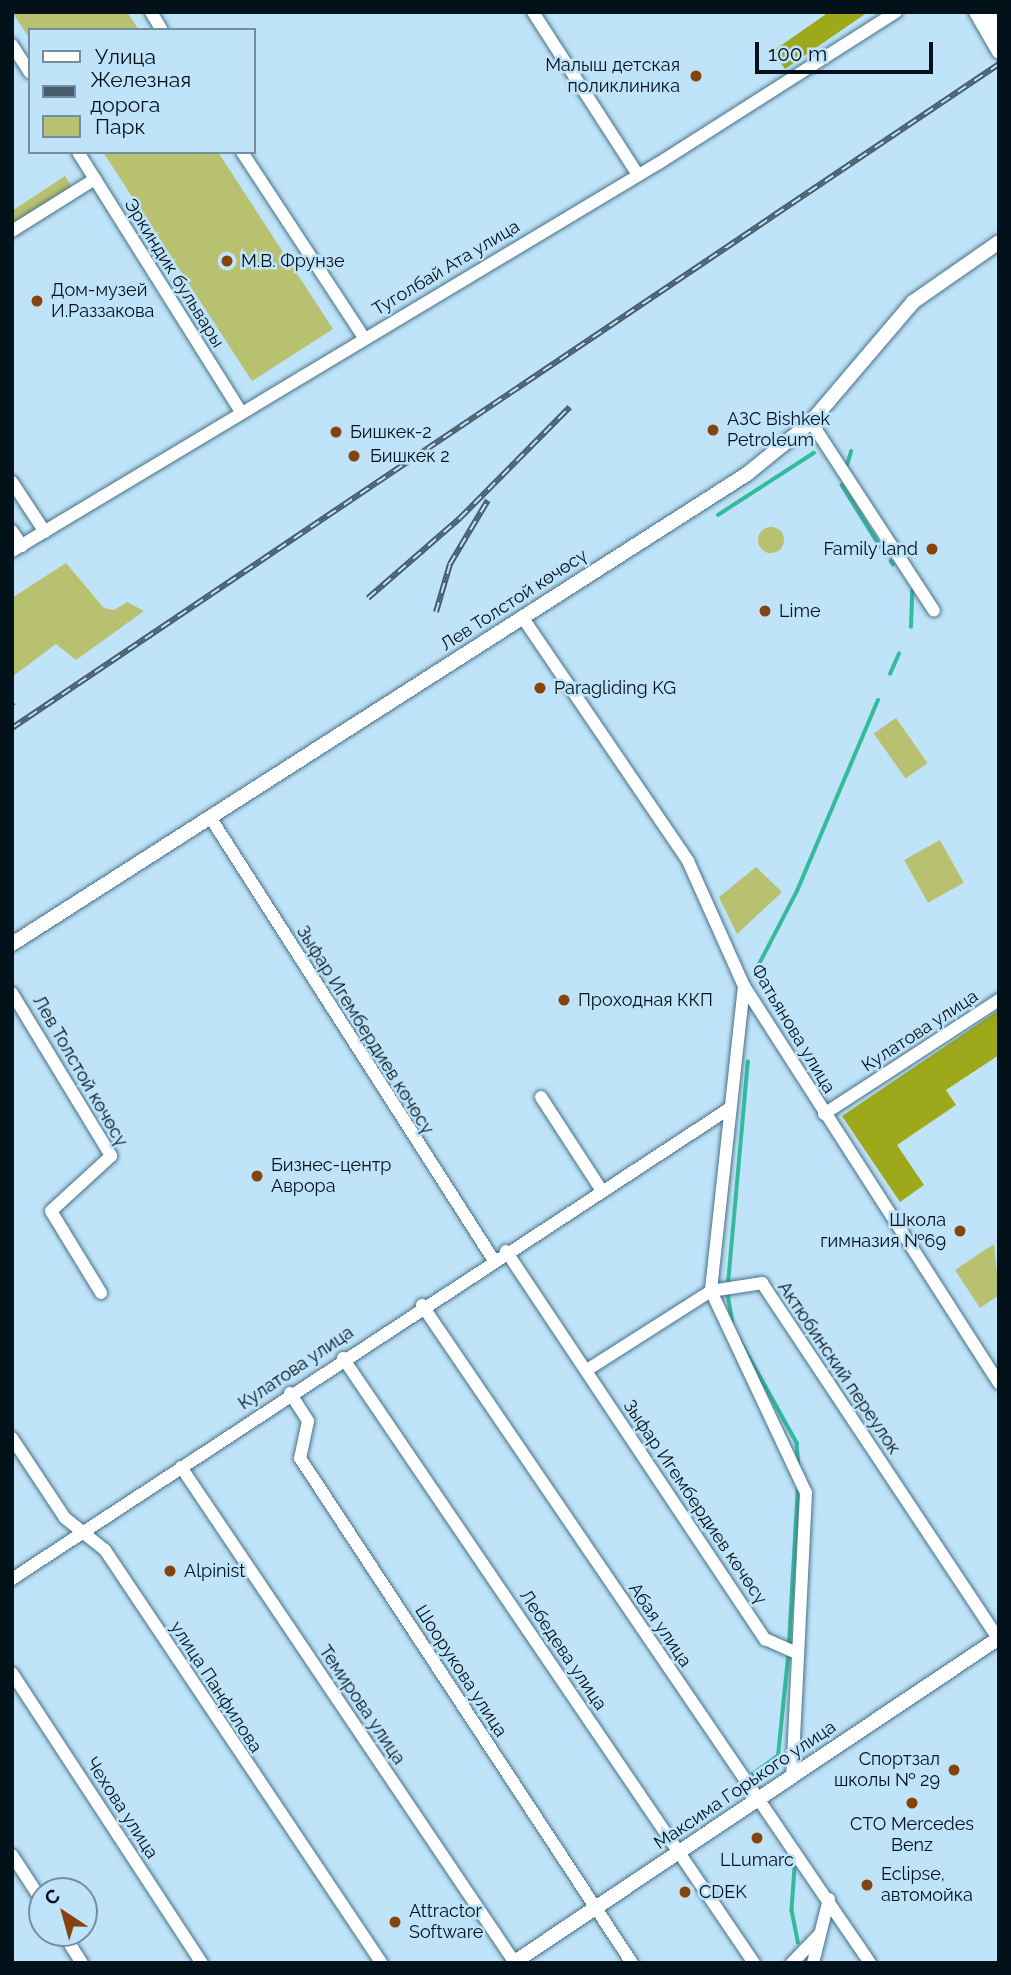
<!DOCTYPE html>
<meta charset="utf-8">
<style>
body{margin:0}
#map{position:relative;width:1011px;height:1975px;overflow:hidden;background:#bfe3f8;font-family:Raleway,sans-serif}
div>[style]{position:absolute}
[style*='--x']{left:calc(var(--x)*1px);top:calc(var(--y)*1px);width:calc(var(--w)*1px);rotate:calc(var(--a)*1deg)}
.green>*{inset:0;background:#b8c170;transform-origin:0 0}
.round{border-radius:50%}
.forest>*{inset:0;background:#9da81b}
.stream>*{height:3.5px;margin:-1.75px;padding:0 1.75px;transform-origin:1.75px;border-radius:1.75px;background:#35ba9c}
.roads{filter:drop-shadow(0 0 2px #467188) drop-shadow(0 0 2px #467188)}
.minor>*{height:12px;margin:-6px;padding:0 6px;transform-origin:6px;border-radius:6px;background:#fff}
.major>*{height:14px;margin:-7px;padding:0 7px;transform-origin:7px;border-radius:7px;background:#fff}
.rail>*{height:6px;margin-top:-3px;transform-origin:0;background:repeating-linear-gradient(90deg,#bfe3f8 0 10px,#475d6b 0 20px);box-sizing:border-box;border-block:2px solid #475d6b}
.dots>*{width:19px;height:19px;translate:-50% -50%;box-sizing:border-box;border:4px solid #bfe3f8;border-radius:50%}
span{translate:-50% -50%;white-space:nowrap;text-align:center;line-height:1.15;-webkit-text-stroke:5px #bfe3f8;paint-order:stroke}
.poi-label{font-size:18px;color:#02111a}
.right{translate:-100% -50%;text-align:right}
.left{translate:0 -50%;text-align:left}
.street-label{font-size:18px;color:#02111a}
.frame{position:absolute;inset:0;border:14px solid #02111a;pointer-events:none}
.legend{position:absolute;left:28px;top:28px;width:228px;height:126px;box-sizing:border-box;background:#bfe3f8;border:2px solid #738f9f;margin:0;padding:9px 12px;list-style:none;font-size:21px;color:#02111a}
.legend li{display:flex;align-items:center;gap:14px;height:35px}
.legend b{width:35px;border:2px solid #738f9f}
.north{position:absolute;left:28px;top:1877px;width:70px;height:70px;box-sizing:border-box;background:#bfe3f8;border:2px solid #738f9f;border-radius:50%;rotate:324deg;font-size:19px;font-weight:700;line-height:28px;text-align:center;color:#02111a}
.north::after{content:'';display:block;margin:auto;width:24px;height:32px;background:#85440d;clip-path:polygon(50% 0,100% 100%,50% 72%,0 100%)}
.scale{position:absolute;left:755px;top:42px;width:178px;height:32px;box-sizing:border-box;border:4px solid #02111a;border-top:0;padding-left:9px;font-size:21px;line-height:24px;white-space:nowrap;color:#02111a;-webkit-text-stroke:5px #bfe3f8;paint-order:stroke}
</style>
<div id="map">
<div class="green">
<div style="clip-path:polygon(12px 12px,127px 12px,139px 30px,30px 30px,30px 39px)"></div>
<div style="clip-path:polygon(103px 152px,218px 152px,333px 329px,252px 381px)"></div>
<div style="clip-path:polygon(65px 176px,72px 187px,12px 226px,12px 211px)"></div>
<div class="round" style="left:758px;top:527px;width:26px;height:26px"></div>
<div style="clip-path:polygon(66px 563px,104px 608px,114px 610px,127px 602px,144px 611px,76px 660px,56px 644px,12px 677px,12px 598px)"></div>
<div style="left:896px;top:718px;width:55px;height:27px;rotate:55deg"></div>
<div style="left:940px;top:840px;width:49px;height:41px;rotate:61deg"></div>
<div style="clip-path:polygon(756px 867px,782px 892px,737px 934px,719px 897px)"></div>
<div style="clip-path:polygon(994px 1244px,999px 1295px,980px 1308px,955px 1270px)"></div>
</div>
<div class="forest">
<div style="clip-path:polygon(829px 12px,868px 12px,785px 69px,773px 51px)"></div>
<div style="clip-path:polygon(999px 1010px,999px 1055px,946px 1090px,956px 1105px,897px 1145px,924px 1185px,900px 1202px,842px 1116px)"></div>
</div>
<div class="stream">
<div style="--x:847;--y:465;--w:14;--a:-73"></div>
<div style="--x:842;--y:485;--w:72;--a:58.1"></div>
<div style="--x:718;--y:515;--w:114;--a:-32.9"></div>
<div style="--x:891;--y:561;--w:4;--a:56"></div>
<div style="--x:911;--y:627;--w:36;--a:-88"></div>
<div style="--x:890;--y:674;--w:22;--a:-66"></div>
<div style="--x:755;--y:972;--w:91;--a:-62.6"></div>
<div style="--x:797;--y:891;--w:207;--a:-67"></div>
<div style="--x:728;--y:1284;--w:223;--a:-84.9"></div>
<div style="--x:728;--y:1293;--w:30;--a:81"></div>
<div style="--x:740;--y:1340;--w:118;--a:61"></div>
<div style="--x:797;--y:1443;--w:25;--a:85"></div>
<div style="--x:789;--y:1643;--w:155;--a:-86.7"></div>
<div style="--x:750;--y:1776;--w:34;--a:-36"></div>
<div style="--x:778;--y:1756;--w:100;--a:-84.2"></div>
<div style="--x:795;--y:1868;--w:42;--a:94.1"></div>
<div style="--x:792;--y:1910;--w:33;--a:79"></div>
</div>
<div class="roads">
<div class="minor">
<div style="--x:151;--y:12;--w:21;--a:59"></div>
<div style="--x:533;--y:12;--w:194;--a:57.2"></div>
<div style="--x:12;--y:45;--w:33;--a:57"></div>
<div style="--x:78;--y:152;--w:307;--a:57.9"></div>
<div style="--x:242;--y:152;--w:222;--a:56.7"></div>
<div style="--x:12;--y:231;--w:98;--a:-32.1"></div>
<div style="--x:811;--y:422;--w:225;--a:56.9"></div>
<div style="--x:12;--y:482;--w:60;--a:56.6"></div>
<div style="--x:12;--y:531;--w:18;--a:56"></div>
<div style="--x:12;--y:551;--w:754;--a:-30.95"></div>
<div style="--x:659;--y:163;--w:281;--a:-32.5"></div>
<div style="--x:523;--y:618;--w:294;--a:55.8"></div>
<div style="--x:688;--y:861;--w:137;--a:65.9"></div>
<div style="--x:744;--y:986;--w:472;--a:57.3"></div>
<div style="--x:210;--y:817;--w:525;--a:57.37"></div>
<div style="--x:744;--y:986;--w:307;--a:96.2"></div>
<div style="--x:711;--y:1291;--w:223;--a:64.8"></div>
<div style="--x:806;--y:1493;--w:284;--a:92.8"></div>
<div style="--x:12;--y:993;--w:191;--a:58.7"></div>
<div style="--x:111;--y:1156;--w:81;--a:137.5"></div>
<div style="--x:51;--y:1211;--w:96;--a:58.6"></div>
<div style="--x:541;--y:1097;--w:112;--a:57"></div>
<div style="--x:824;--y:1114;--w:209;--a:-33.1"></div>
<div style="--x:506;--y:1251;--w:467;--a:56.3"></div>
<div style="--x:765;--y:1639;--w:34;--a:24"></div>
<div style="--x:422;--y:1305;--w:796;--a:55.75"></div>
<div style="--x:343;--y:1358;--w:731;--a:55.81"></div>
<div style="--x:587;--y:1370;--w:147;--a:-32.5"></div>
<div style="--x:711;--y:1291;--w:52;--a:-8.9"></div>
<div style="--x:762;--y:1283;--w:426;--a:56.4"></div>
<div style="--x:290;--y:1393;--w:33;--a:57"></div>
<div style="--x:308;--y:1421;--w:38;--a:102"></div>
<div style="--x:300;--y:1458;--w:604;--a:56.68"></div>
<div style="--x:12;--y:1438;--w:96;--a:56.5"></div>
<div style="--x:65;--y:1518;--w:51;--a:38.7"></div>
<div style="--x:105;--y:1550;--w:497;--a:56.2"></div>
<div style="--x:181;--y:1467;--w:598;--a:56.04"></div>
<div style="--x:12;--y:1579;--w:859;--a:-33.26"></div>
<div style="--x:12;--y:1673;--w:347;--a:56.8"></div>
<div style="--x:12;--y:1855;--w:55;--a:56.9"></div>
<div style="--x:63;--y:1933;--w:36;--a:58"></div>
<div style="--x:792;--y:1963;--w:40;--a:-46"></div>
<div style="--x:813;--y:1963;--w:66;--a:-76"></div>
</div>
<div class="major">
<div style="--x:976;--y:12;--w:46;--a:60.1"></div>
<div style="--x:986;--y:12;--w:21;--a:53"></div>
<div style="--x:12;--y:944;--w:872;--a:-32.6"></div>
<div style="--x:747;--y:474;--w:82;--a:-39.1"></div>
<div style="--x:811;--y:422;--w:157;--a:-49.6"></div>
<div style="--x:913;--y:302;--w:105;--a:-34.9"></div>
<div style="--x:513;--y:1963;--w:585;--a:-33.77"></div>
</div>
</div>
<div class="rail">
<div style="--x:368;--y:598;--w:122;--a:-41"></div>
<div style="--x:460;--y:518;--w:156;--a:-45.3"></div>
<div style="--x:436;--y:612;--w:50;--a:-73.7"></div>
<div style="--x:450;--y:564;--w:74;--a:-59.3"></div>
<div style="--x:12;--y:703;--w:2;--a:-27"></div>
<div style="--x:12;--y:728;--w:1190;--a:-33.93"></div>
</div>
<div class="dots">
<div style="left:696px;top:76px;background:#85440d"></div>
<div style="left:227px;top:261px;background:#85440d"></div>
<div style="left:37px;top:301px;background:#85440d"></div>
<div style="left:713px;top:430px;background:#85440d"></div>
<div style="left:336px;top:432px;background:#85440d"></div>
<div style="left:354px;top:456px;background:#85440d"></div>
<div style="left:932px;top:549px;background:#85440d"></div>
<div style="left:765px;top:611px;background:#85440d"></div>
<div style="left:540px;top:688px;background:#85440d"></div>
<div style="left:564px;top:1000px;background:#85440d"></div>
<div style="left:257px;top:1176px;background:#85440d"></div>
<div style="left:960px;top:1231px;background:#85440d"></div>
<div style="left:170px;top:1571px;background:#85440d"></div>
<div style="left:954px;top:1770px;background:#85440d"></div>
<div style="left:912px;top:1803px;background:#85440d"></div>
<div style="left:757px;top:1838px;background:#85440d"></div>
<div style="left:867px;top:1885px;background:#85440d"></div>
<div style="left:685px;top:1892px;background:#85440d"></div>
<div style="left:395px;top:1922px;background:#85440d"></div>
</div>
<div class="poi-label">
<span class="right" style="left:680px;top:76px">Малыш детская<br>поликлиника</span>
<span class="left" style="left:241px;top:261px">М.В. Фрунзе</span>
<span class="left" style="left:51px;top:301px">Дом-музей<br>И.Раззакова</span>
<span class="left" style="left:727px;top:430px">АЗС Bishkek<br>Petroleum</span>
<span class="left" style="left:350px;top:432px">Бишкек-2</span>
<span class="left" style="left:370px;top:456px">Бишкек 2</span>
<span class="right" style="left:918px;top:549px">Family land</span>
<span class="left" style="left:779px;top:611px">Lime</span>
<span class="left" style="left:554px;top:688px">Paragliding KG</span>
<span class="left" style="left:578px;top:1000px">Проходная ККП</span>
<span class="left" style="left:271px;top:1176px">Бизнес-центр<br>Аврора</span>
<span class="right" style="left:946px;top:1231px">Школа<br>гимназия №69</span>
<span class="left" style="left:184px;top:1571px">Alpinist</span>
<span class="right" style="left:940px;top:1770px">Спортзал<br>школы № 29</span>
<span style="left:912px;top:1835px">СТО Mercedes<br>Benz</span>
<span style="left:757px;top:1860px">LLumarc</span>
<span class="left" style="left:881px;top:1885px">Eclipse,<br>автомойка</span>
<span class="left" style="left:699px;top:1892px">CDEK</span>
<span class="left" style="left:409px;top:1922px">Attractor<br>Software</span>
</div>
<div class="street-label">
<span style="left:446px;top:268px;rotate:-31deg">Туголбай Ата улица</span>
<span style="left:174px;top:273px;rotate:58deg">Эркиндик бульвары</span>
<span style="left:514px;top:600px;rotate:-33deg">Лев Толстой көчөсү</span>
<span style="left:793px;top:1029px;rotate:59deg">Фатьянова улица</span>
<span style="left:365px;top:1030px;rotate:58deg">Зыфар Игембердиев көчөсү</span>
<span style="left:920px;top:1031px;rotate:-33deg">Кулатова улица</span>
<span style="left:80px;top:1071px;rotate:60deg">Лев Толстой көчөсү</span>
<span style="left:296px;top:1368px;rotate:-34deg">Кулатова улица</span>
<span style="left:839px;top:1368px;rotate:56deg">Актюбинский переулок</span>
<span style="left:695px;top:1502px;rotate:56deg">Зыфар Игембердиев көчөсү</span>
<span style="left:660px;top:1625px;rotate:56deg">Абая улица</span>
<span style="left:563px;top:1650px;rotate:56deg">Лебедева улица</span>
<span style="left:461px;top:1671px;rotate:57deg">Шоорукова улица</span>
<span style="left:216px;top:1687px;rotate:57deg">улица Панфилова</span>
<span style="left:362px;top:1705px;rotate:56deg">Темирова улица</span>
<span style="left:745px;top:1785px;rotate:-34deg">Максима Горького улица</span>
<span style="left:122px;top:1808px;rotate:57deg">Чехова улица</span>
</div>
<div class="frame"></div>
<ul class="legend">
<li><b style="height:9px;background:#fff"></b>Улица</li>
<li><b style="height:9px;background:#475d6b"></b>Железная дорога</li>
<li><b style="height:19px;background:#b8c170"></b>Парк</li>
</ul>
<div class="north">С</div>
<div class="scale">100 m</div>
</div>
